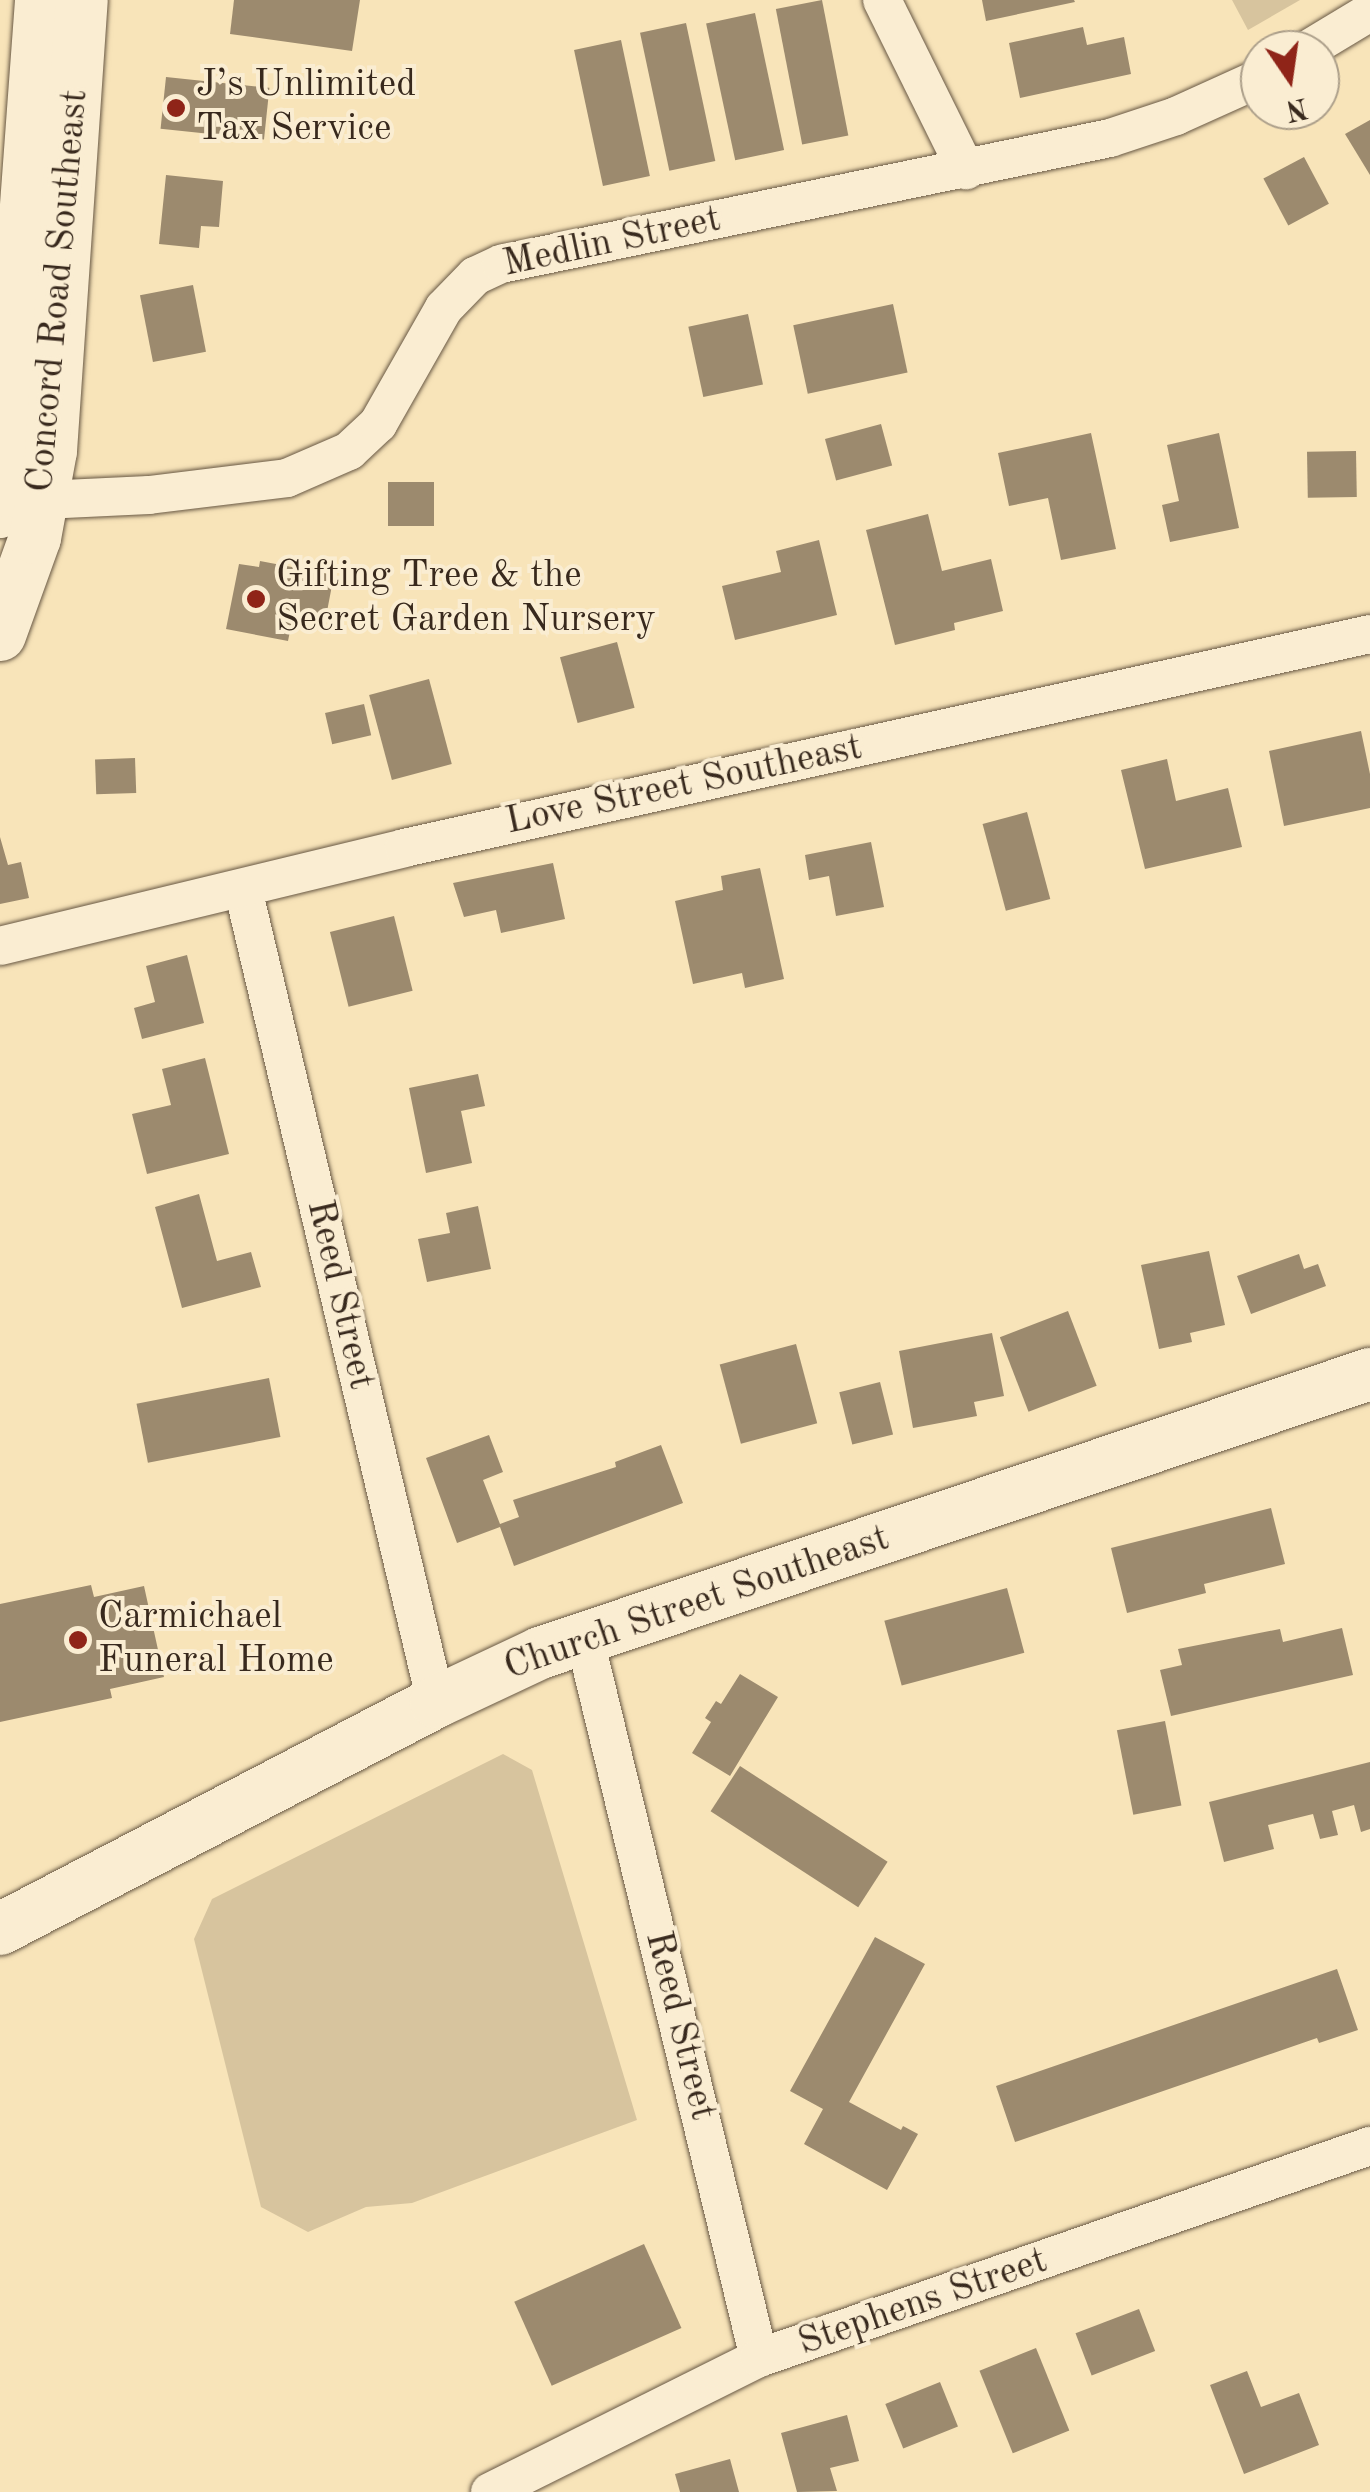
<!DOCTYPE html>
<meta charset="utf-8">
<style>
body{margin:0}
#map{position:relative;width:1370px;height:2492px;overflow:hidden;background:#f8e4b9;font-family:"Old Standard TT",serif}
div>[style]{position:absolute}
[style*='--x']{left:calc(var(--x)*1px);top:calc(var(--y)*1px);width:calc(var(--w)*1px);rotate:calc(var(--a)*1deg)}
.green>*{inset:0;background:#d7c49e}
.building>*{inset:0;background:#9c8a6e;transform-origin:0 0}
.roads{filter:drop-shadow(0 0 2px #685844) drop-shadow(0 0 2px #685844)}
.street>*{height:38px;margin:-19px;padding:0 19px;transform-origin:19px;border-radius:19px;background:#faedd2}
.secondary>*{height:52px;margin:-26px;padding:0 26px;transform-origin:26px;border-radius:26px;background:#faedd2}
.dots>*{width:28px;height:28px;translate:-50% -50%;box-sizing:border-box;border:5px solid #faedd2;border-radius:50%}
span{translate:-50% -50%;white-space:nowrap;text-align:center;line-height:1.15;-webkit-text-stroke:8px #faedd2;paint-order:stroke}
.poi-label{font-size:38px;color:#38291d}
.left{translate:0 -50%;text-align:left}
.street-label{font-size:38px;color:#38291d}
.north{position:absolute;left:1240px;top:30px;width:100px;height:100px;box-sizing:border-box;background:#faedd2;border:2px solid #ac9f8a;border-radius:50%;rotate:167deg;font-size:28px;font-weight:700;line-height:40px;text-align:center;color:#38291d}
.north::after{content:'';display:block;margin:auto;width:35px;height:45px;background:#8f2418;clip-path:polygon(50% 0,100% 100%,50% 72%,0 100%)}
</style>
<div id="map">
<div class="green">
<div style="clip-path:polygon(1232px 0,1300px 0,1248px 30px)"></div>
<div style="clip-path:polygon(503px 1754px,532px 1770px,637px 2120px,412px 2203px,366px 2207px,308px 2232px,261px 2207px,194px 1939px,212px 1899px)"></div>
</div>
<div class="building">
<div style="clip-path:polygon(234px 0,360px 0,352px 51px,230px 34px)"></div>
<div style="left:822px;top:0;width:138px;height:47px;rotate:79deg"></div>
<div style="clip-path:polygon(982px 0,1074px 0,1075px 2px,986px 21px)"></div>
<div style="left:755px;top:13px;width:140px;height:50px;rotate:78deg"></div>
<div style="left:686px;top:23px;width:141px;height:47px;rotate:78deg"></div>
<div style="clip-path:polygon(1083px 27px,1087px 45px,1124px 37px,1131px 74px,1020px 98px,1009px 43px)"></div>
<div style="left:621px;top:40px;width:139px;height:48px;rotate:78deg"></div>
<div style="left:166px;top:77px;width:104px;height:52px;rotate:6deg"></div>
<div style="clip-path:polygon(1370px 120px,1370px 175px,1345px 134px)"></div>
<div style="left:1304px;top:157px;width:53px;height:46px;rotate:62deg"></div>
<div style="clip-path:polygon(166px 175px,223px 181px,219px 227px,201px 226px,199px 248px,159px 244px)"></div>
<div style="left:193px;top:285px;width:68px;height:54px;rotate:79deg"></div>
<div style="left:893px;top:304px;width:70px;height:102px;rotate:78deg"></div>
<div style="left:748px;top:314px;width:72px;height:61px;rotate:78deg"></div>
<div style="left:881px;top:424px;width:43px;height:58px;rotate:75deg"></div>
<div style="clip-path:polygon(1091px 433px,1116px 549px,1061px 560px,1048px 498px,1009px 506px,998px 453px)"></div>
<div style="clip-path:polygon(1219px 433px,1239px 528px,1170px 542px,1162px 505px,1179px 501px,1167px 445px)"></div>
<div style="left:1356px;top:451px;width:46px;height:49px;rotate:89deg"></div>
<div style="left:388px;top:482px;width:46px;height:44px"></div>
<div style="clip-path:polygon(928px 514px,942px 571px,991px 559px,1003px 611px,954px 623px,955px 630px,895px 645px,866px 530px)"></div>
<div style="clip-path:polygon(819px 540px,837px 615px,735px 640px,722px 586px,781px 572px,776px 551px)"></div>
<div style="clip-path:polygon(260px 561px,334px 575px,324px 627px,292px 621px,288px 641px,226px 629px,239px 564px,259px 567px)"></div>
<div style="left:617px;top:642px;width:68px;height:59px;rotate:75deg"></div>
<div style="left:429px;top:679px;width:88px;height:62px;rotate:75deg"></div>
<div style="left:364px;top:704px;width:32px;height:40px;rotate:77deg"></div>
<div style="clip-path:polygon(1361px 731px,1370px 774px,1370px 808px,1284px 826px,1269px 751px)"></div>
<div style="left:135px;top:758px;width:35px;height:40px;rotate:88deg"></div>
<div style="clip-path:polygon(1167px 759px,1176px 801px,1228px 788px,1242px 847px,1145px 869px,1121px 770px)"></div>
<div style="left:1027px;top:812px;width:90px;height:46px;rotate:75deg"></div>
<div style="clip-path:polygon(0 837px,8px 865px,21px 862px,29px 898px,0 904px)"></div>
<div style="clip-path:polygon(871px 842px,884px 907px,836px 916px,829px 876px,809px 880px,805px 855px)"></div>
<div style="clip-path:polygon(553px 863px,565px 919px,501px 933px,496px 910px,464px 917px,453px 883px)"></div>
<div style="clip-path:polygon(760px 868px,784px 979px,745px 988px,742px 973px,693px 984px,675px 901px,723px 890px,721px 876px)"></div>
<div style="left:394px;top:916px;width:77px;height:66px;rotate:76deg"></div>
<div style="clip-path:polygon(187px 955px,204px 1023px,142px 1039px,134px 1008px,155px 1002px,146px 966px)"></div>
<div style="clip-path:polygon(205px 1058px,229px 1154px,147px 1174px,132px 1114px,171px 1105px,162px 1069px)"></div>
<div style="clip-path:polygon(478px 1074px,485px 1106px,461px 1111px,472px 1163px,426px 1173px,409px 1088px)"></div>
<div style="clip-path:polygon(199px 1194px,217px 1261px,251px 1252px,261px 1287px,182px 1308px,155px 1207px)"></div>
<div style="clip-path:polygon(478px 1206px,491px 1269px,427px 1282px,418px 1239px,450px 1233px,446px 1213px)"></div>
<div style="clip-path:polygon(1209px 1251px,1225px 1325px,1190px 1333px,1192px 1342px,1159px 1349px,1141px 1265px)"></div>
<div style="clip-path:polygon(1299px 1254px,1304px 1269px,1318px 1264px,1326px 1286px,1251px 1314px,1237px 1276px)"></div>
<div style="left:1068px;top:1311px;width:80px;height:73px;rotate:69deg"></div>
<div style="clip-path:polygon(992px 1333px,1004px 1396px,974px 1402px,977px 1416px,913px 1428px,899px 1351px)"></div>
<div style="left:796px;top:1344px;width:82px;height:79px;rotate:75deg"></div>
<div style="left:269px;top:1378px;width:60px;height:135px;rotate:79deg"></div>
<div style="left:880px;top:1382px;width:54px;height:42px;rotate:76deg"></div>
<div style="clip-path:polygon(489px 1435px,503px 1472px,483px 1480px,500px 1524px,519px 1517px,513px 1500px,616px 1467px,615px 1462px,661px 1445px,683px 1503px,514px 1566px,500px 1527px,457px 1543px,426px 1458px)"></div>
<div style="clip-path:polygon(1271px 1508px,1285px 1564px,1204px 1584px,1206px 1593px,1127px 1613px,1111px 1548px)"></div>
<div style="clip-path:polygon(91px 1585px,94px 1597px,144px 1586px,164px 1677px,110px 1689px,112px 1698px,0 1722px,0 1604px)"></div>
<div style="left:1007px;top:1588px;width:67px;height:127px;rotate:75deg"></div>
<div style="clip-path:polygon(1342px 1628px,1353px 1675px,1171px 1716px,1160px 1670px,1182px 1665px,1178px 1649px,1280px 1629px,1283px 1642px)"></div>
<div style="clip-path:polygon(740px 1674px,778px 1697px,730px 1776px,692px 1753px,711px 1722px,705px 1718px,716px 1701px,721px 1704px)"></div>
<div style="left:1165px;top:1721px;width:86px;height:49px;rotate:79deg"></div>
<div style="clip-path:polygon(1370px 1762px,1370px 1829px,1361px 1832px,1354px 1805px,1332px 1811px,1338px 1835px,1320px 1839px,1313px 1814px,1268px 1825px,1274px 1849px,1224px 1862px,1209px 1802px)"></div>
<div style="left:740px;top:1766px;width:176px;height:54px;rotate:33deg"></div>
<div style="clip-path:polygon(875px 1937px,925px 1964px,849px 2102px,901px 2130px,903px 2126px,918px 2134px,887px 2190px,804px 2144px,823px 2109px,790px 2091px)"></div>
<div style="clip-path:polygon(1337px 1969px,1358px 2030px,1319px 2043px,1317px 2038px,1015px 2142px,996px 2086px)"></div>
<div style="left:644px;top:2244px;width:92px;height:142px;rotate:66deg"></div>
<div style="left:1139px;top:2309px;width:45px;height:68px;rotate:69deg"></div>
<div style="left:1036px;top:2348px;width:89px;height:61px;rotate:68deg"></div>
<div style="clip-path:polygon(1247px 2371px,1261px 2407px,1299px 2393px,1319px 2445px,1244px 2474px,1210px 2385px)"></div>
<div style="left:940px;top:2382px;width:48px;height:59px;rotate:68deg"></div>
<div style="clip-path:polygon(847px 2415px,859px 2461px,830px 2468px,837px 2491px,797px 2492px,781px 2433px)"></div>
<div style="clip-path:polygon(730px 2459px,739px 2492px,680px 2492px,675px 2474px)"></div>
</div>
<div class="roads">
<div class="street">
<div style="--x:882;--y:0;--w:190;--a:63.7"></div>
<div style="--x:1307;--y:50;--w:74;--a:-31.1"></div>
<div style="--x:43;--y:500;--w:106;--a:-2.7"></div>
<div style="--x:149;--y:495;--w:139;--a:-7"></div>
<div style="--x:287;--y:478;--w:68;--a:-23.5"></div>
<div style="--x:349;--y:451;--w:40;--a:-43"></div>
<div style="--x:378;--y:424;--w:133;--a:-60.4"></div>
<div style="--x:444;--y:308;--w:45;--a:-45.9"></div>
<div style="--x:475;--y:276;--w:29;--a:-25"></div>
<div style="--x:501;--y:264;--w:622;--a:-11.69"></div>
<div style="--x:1110;--y:138;--w:70;--a:-18.4"></div>
<div style="--x:1176;--y:116;--w:92;--a:-24.3"></div>
<div style="--x:243;--y:889;--w:836;--a:76.65"></div>
<div style="--x:0;--y:946;--w:416;--a:-13.6"></div>
<div style="--x:404;--y:848;--w:989;--a:-12.49"></div>
<div style="--x:584;--y:1636;--w:743;--a:76.38"></div>
<div style="--x:490;--y:2492;--w:301;--a:-26.5"></div>
<div style="--x:759;--y:2358;--w:647;--a:-19.14"></div>
</div>
<div class="secondary">
<div style="--x:0;--y:512;--w:22;--a:-77"></div>
<div style="--x:5;--y:491;--w:492;--a:-85.8"></div>
<div style="--x:0;--y:635;--w:103;--a:-70.2"></div>
<div style="--x:35;--y:538;--w:88;--a:-79.6"></div>
<div style="--x:51;--y:451;--w:452;--a:-86.1"></div>
<div style="--x:0;--y:1929;--w:492;--a:-27.5"></div>
<div style="--x:436;--y:1702;--w:115;--a:-25.2"></div>
<div style="--x:540;--y:1653;--w:876;--a:-18.58"></div>
</div>
</div>
<div class="dots">
<div style="left:176px;top:108px;background:#8f2418"></div>
<div style="left:256px;top:599px;background:#8f2418"></div>
<div style="left:78px;top:1640px;background:#8f2418"></div>
</div>
<div class="poi-label">
<span class="left" style="left:196px;top:108px">J’s Unlimited<br>Tax Service</span>
<span class="left" style="left:276px;top:599px">Gifting Tree &amp; the<br>Secret Garden Nursery</span>
<span class="left" style="left:98px;top:1640px">Carmichael<br>Funeral Home</span>
</div>
<div class="street-label">
<span style="left:612px;top:243px;rotate:-12deg">Medlin Street</span>
<span style="left:59px;top:291px;rotate:-85deg">Concord Road Southeast</span>
<span style="left:684px;top:786px;rotate:-12deg">Love Street Southeast</span>
<span style="left:339px;top:1295px;rotate:77deg">Reed Street</span>
<span style="left:697px;top:1604px;rotate:-19deg">Church Street Southeast</span>
<span style="left:679px;top:2026px;rotate:76deg">Reed Street</span>
<span style="left:923px;top:2303px;rotate:-19deg">Stephens Street</span>
</div>
<div class="north">N</div>
</div>
